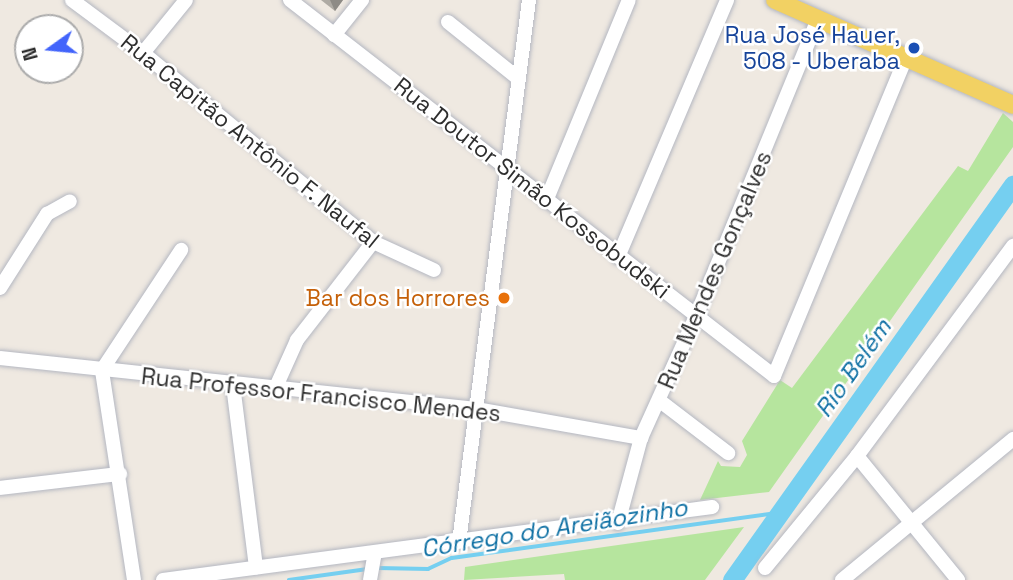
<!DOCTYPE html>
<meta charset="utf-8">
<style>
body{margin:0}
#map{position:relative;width:1013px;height:580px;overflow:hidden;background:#efe9e1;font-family:"Space Grotesk",sans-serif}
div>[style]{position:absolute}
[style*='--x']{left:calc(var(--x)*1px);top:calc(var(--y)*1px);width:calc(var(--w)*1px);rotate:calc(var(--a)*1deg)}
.green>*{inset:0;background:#b6e59e}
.stream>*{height:3.5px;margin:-1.75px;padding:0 1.75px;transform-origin:1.75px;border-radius:1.75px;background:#75cff0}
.river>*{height:19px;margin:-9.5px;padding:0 9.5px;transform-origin:9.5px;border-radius:9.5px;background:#75cff0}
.roads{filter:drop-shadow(0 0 2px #b4b7c1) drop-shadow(0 0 2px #b4b7c1)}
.minor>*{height:14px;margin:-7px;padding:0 7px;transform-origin:7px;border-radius:7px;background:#fff}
.major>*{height:18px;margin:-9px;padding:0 9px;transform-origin:9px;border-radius:9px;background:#f2d163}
.wall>*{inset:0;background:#afaba4}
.shaded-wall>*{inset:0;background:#8e8b86}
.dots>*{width:19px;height:19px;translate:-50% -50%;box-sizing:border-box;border:4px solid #fff;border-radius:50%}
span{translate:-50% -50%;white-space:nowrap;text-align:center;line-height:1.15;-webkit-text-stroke:5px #fff;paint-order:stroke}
.transit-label{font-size:23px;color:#164399}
.right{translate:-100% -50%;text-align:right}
.street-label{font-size:23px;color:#2e2e2e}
.food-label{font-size:23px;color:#c56008}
.water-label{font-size:24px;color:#0d6fa3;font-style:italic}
.north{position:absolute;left:14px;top:14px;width:70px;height:70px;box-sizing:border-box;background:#fff;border:2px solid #ababab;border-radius:50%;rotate:255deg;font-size:19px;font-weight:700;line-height:28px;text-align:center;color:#2e2e2e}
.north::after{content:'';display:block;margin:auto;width:24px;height:32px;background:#4264fb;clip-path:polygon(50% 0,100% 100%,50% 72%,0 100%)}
</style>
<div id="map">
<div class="green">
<div style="clip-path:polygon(1003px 113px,1013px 122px,1013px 147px,769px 492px,700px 500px,718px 461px,721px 466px,740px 467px,747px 455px,742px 441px,780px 380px,792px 388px,958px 166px,968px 171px)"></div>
<div style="clip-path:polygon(744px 527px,705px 580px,565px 580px,564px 574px,464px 580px,465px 567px)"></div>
</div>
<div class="stream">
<div style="--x:378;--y:568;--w:50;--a:1.1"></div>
<div style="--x:428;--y:569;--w:26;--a:-25"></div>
<div style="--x:452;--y:558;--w:333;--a:-7.9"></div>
<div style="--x:289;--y:580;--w:79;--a:-8"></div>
</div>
<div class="river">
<div style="--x:732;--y:580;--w:485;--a:-54.6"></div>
</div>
<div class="roads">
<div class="minor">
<div style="--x:72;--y:0;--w:89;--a:36.7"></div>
<div style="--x:143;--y:53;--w:298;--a:39.4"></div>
<div style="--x:373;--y:242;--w:67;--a:24.7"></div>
<div style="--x:290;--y:0;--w:613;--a:37.84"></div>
<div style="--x:774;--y:376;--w:345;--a:-67.5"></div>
<div style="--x:448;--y:22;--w:91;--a:38.8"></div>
<div style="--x:334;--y:35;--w:45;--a:-51.3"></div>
<div style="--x:143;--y:53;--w:68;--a:-50.9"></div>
<div style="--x:546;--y:201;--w:217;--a:-67.6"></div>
<div style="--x:618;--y:257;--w:279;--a:-67"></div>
<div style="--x:0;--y:288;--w:88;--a:-57.6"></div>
<div style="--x:47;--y:214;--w:26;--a:-29"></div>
<div style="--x:0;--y:358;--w:479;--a:6.1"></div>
<div style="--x:476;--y:409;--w:168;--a:10"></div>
<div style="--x:233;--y:385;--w:184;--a:82.8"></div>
<div style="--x:275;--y:389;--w:54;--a:-65.8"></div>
<div style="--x:297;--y:340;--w:124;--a:-52.2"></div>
<div style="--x:660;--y:401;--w:86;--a:37.4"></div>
<div style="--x:857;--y:456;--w:160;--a:50.8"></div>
<div style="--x:0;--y:488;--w:121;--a:-6.7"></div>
<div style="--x:618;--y:523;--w:88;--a:-74.9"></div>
<div style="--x:641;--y:438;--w:136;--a:-65.7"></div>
<div style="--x:697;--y:314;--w:319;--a:-67.7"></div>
<div style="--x:459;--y:542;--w:547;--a:-82.64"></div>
<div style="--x:765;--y:568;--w:145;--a:-50.6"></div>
<div style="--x:857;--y:456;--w:262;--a:-53.4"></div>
<div style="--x:134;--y:580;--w:212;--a:-98.7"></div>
<div style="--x:102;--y:370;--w:144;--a:-56.6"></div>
<div style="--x:163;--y:580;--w:554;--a:-7.57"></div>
<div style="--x:370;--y:580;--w:27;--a:-80"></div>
<div style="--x:842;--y:580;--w:222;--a:-39.5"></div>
</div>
<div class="major">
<div style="--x:775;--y:0;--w:260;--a:23.8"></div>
</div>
</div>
<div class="wall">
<div style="clip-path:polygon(321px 0,343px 0,335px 11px)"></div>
</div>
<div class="shaded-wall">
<div style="clip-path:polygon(330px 0,343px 0,335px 11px)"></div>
</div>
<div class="dots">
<div style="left:914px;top:48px;background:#1a4fb4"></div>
<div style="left:504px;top:298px;background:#e8710a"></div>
</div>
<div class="transit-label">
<span class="right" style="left:900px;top:48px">Rua José Hauer,<br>508 - Uberaba</span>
</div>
<div class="street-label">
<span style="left:250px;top:141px;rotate:39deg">Rua Capitão Antônio F. Naufal</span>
<span style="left:532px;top:188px;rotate:38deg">Rua Doutor Simão Kossobudski</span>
<span style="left:715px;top:270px;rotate:-67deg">Rua Mendes Gonçalves</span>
<span style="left:321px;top:395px;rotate:6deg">Rua Professor Francisco Mendes</span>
</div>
<div class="food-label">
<span class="right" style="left:490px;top:298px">Bar dos Horrores</span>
</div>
<div class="water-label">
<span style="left:853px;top:368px;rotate:-55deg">Rio Belém</span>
<span style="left:554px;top:528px;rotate:-9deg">Córrego do Areiãozinho</span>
</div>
<div class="north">N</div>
</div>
